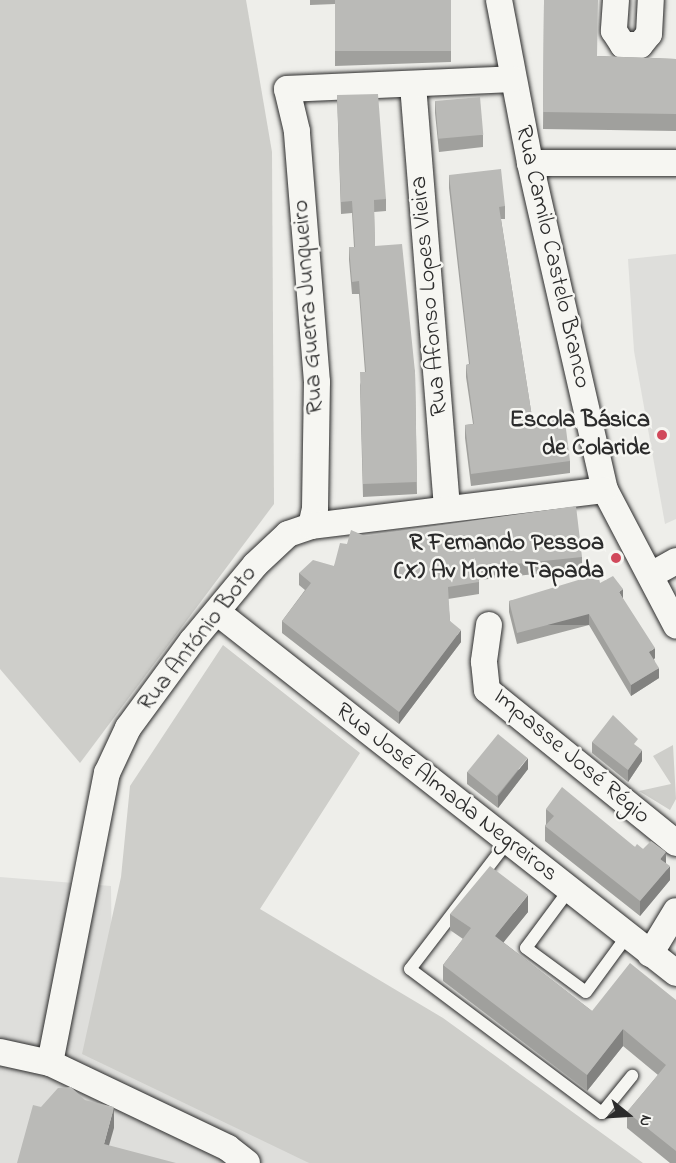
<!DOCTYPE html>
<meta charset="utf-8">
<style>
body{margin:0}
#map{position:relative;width:676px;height:1163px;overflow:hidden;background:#eeeeea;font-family:"Indie Flower",sans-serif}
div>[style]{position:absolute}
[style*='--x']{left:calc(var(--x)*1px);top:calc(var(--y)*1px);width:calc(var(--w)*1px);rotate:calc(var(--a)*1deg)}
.built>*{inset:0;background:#dededb}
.green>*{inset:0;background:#cececa}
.roads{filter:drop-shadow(0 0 2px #2b2b2b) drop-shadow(0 0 2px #2b2b2b)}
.lane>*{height:12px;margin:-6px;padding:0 6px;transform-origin:6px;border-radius:6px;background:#f6f6f2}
.street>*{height:26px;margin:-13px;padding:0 13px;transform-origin:13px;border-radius:13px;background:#f6f6f2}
.wall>*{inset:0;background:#a0a09d}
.shaded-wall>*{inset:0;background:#828280;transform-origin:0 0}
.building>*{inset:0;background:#babab7;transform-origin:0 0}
.dots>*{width:16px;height:16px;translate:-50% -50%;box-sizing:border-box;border:3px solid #f6f6f2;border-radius:50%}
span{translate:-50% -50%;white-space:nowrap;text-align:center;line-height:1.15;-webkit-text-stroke:5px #f6f6f2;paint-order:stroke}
.street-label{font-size:24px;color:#2b2b2b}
.poi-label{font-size:24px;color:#2b2b2b;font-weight:700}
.right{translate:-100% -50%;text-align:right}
.north{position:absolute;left:598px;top:1085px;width:60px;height:60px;-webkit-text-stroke:4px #f6f6f2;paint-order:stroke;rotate:108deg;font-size:16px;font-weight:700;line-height:24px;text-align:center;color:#2b2b2b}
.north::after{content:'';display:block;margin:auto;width:21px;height:27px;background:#2b2b2b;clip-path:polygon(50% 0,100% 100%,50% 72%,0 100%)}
</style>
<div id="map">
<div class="built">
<div style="clip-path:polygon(676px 254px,676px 519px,665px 524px,634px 351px,628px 259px)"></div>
<div style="clip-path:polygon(0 877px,111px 886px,113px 1051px,267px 1124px,309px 1163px,0 1163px)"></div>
</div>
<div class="green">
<div style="clip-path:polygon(0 0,246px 0,272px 152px,274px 504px,80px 763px,0 669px)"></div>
<div style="clip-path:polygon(223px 645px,360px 753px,260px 909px,443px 1018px,643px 1163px,309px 1163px,82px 1054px,121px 877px,130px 786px)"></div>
<div style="clip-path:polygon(673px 745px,676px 799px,670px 810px,639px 791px,671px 784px,653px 756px)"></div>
</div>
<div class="roads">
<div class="lane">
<div style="--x:508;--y:841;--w:161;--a:127.4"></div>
<div style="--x:410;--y:969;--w:240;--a:36.9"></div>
<div style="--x:602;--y:1113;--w:48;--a:-51"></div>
<div style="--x:569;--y:890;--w:72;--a:126.6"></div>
<div style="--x:526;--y:948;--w:74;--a:36.3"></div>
<div style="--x:586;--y:992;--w:69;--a:-53.8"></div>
</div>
<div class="street">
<div style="--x:499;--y:0;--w:166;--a:79.2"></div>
<div style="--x:530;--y:163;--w:335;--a:77.1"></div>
<div style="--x:605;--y:490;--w:153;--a:62.3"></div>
<div style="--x:616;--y:0;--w:31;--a:94"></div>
<div style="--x:614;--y:31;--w:17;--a:57"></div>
<div style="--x:623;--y:45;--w:17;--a:0"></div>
<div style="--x:640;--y:45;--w:14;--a:-51"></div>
<div style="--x:649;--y:34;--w:34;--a:-87"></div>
<div style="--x:413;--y:85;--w:423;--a:85.4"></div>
<div style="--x:530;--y:163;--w:146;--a:0"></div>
<div style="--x:311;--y:526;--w:18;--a:-77"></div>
<div style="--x:315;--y:508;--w:126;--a:-89.1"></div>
<div style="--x:317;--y:382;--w:252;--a:-94.6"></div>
<div style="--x:297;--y:131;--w:43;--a:-103.4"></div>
<div style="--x:287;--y:89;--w:225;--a:-2.5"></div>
<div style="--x:651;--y:575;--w:29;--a:-29"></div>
<div style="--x:217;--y:612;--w:584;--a:38.18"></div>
<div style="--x:489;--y:625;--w:37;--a:98"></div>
<div style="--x:484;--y:662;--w:28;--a:84"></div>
<div style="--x:487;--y:690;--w:243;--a:39"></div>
<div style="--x:650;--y:954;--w:50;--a:-58.8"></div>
<div style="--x:0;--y:1052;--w:51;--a:12.4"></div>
<div style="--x:50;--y:1063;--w:197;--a:25.5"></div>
<div style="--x:228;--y:1148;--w:24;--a:38"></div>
<div style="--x:50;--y:1063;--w:296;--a:-78.9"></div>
<div style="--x:107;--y:773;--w:50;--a:-65"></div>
<div style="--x:128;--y:728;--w:108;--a:-53.7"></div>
<div style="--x:192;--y:641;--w:99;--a:-50.3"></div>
<div style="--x:255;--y:565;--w:45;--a:-43.2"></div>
<div style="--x:288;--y:534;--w:24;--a:-19"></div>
<div style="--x:311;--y:526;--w:296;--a:-7"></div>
</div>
</div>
<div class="wall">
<div style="clip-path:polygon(310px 0,451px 0,451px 62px,335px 66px,335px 4px,310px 5px)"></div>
<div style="clip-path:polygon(544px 0,597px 56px,676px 59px,676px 131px,543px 129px)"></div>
<div style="clip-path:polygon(337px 95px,386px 199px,386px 211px,374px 212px,375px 246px,415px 372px,417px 494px,363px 497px,360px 385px,365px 372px,359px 294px,352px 294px,349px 260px,349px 247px,354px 247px,352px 213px,341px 214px)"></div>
<div style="clip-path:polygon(435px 101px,483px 135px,483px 147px,439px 152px,435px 113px)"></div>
<div style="clip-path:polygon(449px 175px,505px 206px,505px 219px,501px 219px,532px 417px,570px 461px,570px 473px,471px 486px,465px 438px,465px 425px,473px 424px,466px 377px,466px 365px,469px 364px,449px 188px)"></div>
<div style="clip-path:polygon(365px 536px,582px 557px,582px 569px,479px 580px,479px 594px,448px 599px,450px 621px,461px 642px,399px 724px,282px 633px,282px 621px,305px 590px,299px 585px,299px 573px,334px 566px,347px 544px)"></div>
<div style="clip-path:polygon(600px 583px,623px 599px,655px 658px,654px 659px,659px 678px,631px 696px,589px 625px,517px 644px,509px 612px,509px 601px)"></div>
<div style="clip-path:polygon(592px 742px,638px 747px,642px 761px,628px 782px,592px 753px)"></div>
<div style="clip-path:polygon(528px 769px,498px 808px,467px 784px,467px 772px)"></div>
<div style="clip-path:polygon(546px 809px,635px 847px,643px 849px,666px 863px,670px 880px,640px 916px,545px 841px,545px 826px,546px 824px)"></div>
<div style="clip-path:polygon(528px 912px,503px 942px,592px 1011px,676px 1000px,676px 1163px,670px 1163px,627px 1128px,627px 1112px,658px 1075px,623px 1046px,587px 1091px,443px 981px,443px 965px,463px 939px,450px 930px,450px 914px)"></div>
</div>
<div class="shaded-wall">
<div style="clip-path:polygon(623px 589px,623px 600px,619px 592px)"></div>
<div style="left:589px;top:614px;width:11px;height:74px;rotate:90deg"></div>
<div style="clip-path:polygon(461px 630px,461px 642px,399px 724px,399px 712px)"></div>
<div style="clip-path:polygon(655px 648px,655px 658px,649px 663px,649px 652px)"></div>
<div style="clip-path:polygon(659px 668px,659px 678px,631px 696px,631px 685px)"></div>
<div style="clip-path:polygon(642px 750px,642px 761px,628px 782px,628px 770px)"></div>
<div style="clip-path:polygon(528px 758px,528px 769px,498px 808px,498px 796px)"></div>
<div style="clip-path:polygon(666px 852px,666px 867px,660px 859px)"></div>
<div style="clip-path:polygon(670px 866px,670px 880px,640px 916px,640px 901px)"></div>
<div style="clip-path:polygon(528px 895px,528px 912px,495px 953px,495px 936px)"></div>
<div style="clip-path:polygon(623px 1029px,623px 1046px,587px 1091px,587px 1075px)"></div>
<div style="clip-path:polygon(114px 1107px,114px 1128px,104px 1163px,104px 1144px)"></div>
</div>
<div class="building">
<div style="left:335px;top:0;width:116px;height:51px"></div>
<div style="clip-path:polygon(544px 0,598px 0,597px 56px,676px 59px,676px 114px,543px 112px)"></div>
<div style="clip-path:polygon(378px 94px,386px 199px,374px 200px,375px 246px,402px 244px,415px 372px,417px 482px,363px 484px,360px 372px,366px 372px,359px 281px,352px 282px,349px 247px,355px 247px,352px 201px,341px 202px,337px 95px)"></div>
<div style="left:480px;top:97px;width:38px;height:45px;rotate:85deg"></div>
<div style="clip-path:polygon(501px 169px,505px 206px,499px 207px,532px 417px,564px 413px,570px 461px,471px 474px,465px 425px,474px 424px,466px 365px,470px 364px,449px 175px)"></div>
<div style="clip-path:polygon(576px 506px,582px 557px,477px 568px,479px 582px,448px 587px,450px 621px,461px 630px,399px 712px,282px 621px,311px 583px,299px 573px,313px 560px,334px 566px,340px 543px,347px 544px,351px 530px,365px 536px)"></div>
<div style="clip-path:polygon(598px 574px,600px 583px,613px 576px,623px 589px,619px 592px,655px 648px,649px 652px,659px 668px,631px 685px,589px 614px,517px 633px,509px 601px)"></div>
<div style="clip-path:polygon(613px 715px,638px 739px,634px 744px,642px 750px,628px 770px,592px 742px)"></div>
<div style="left:498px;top:734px;width:38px;height:49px;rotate:39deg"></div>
<div style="clip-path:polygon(562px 787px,635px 847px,637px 844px,643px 849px,651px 841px,666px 852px,660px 859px,670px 866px,640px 901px,545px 826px,554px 816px,546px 809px)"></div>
<div style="clip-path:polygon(490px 866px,528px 895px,495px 936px,592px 1011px,630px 963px,676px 1000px,676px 1151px,627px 1112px,666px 1065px,623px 1029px,587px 1075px,443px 965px,471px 928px,450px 914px)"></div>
<div style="clip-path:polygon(71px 1087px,85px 1100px,114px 1107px,104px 1144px,176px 1163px,17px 1163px,33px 1105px,41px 1107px,58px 1088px)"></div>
</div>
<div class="dots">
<div style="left:662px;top:435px;background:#d1495b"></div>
<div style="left:616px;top:558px;background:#d1495b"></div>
</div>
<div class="street-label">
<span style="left:552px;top:257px;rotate:77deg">Rua Camilo Castelo Branco</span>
<span style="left:430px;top:296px;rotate:-95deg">Rua Afonso Lopes Vieira</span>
<span style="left:309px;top:307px;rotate:-94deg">Rua Guerra Junqueiro</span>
<span style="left:198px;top:639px;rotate:-52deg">Rua António Boto</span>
<span style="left:571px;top:757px;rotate:40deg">Impasse José Régio</span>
<span style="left:446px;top:793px;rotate:38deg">Rua José Almada Negreiros</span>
</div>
<div class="poi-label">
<span class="right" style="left:650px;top:435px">Escola Básica<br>de Colaride</span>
<span class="right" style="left:604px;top:558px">R Fernando Pessoa<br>(X) Av Monte Tapada</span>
</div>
<div class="north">N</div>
</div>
